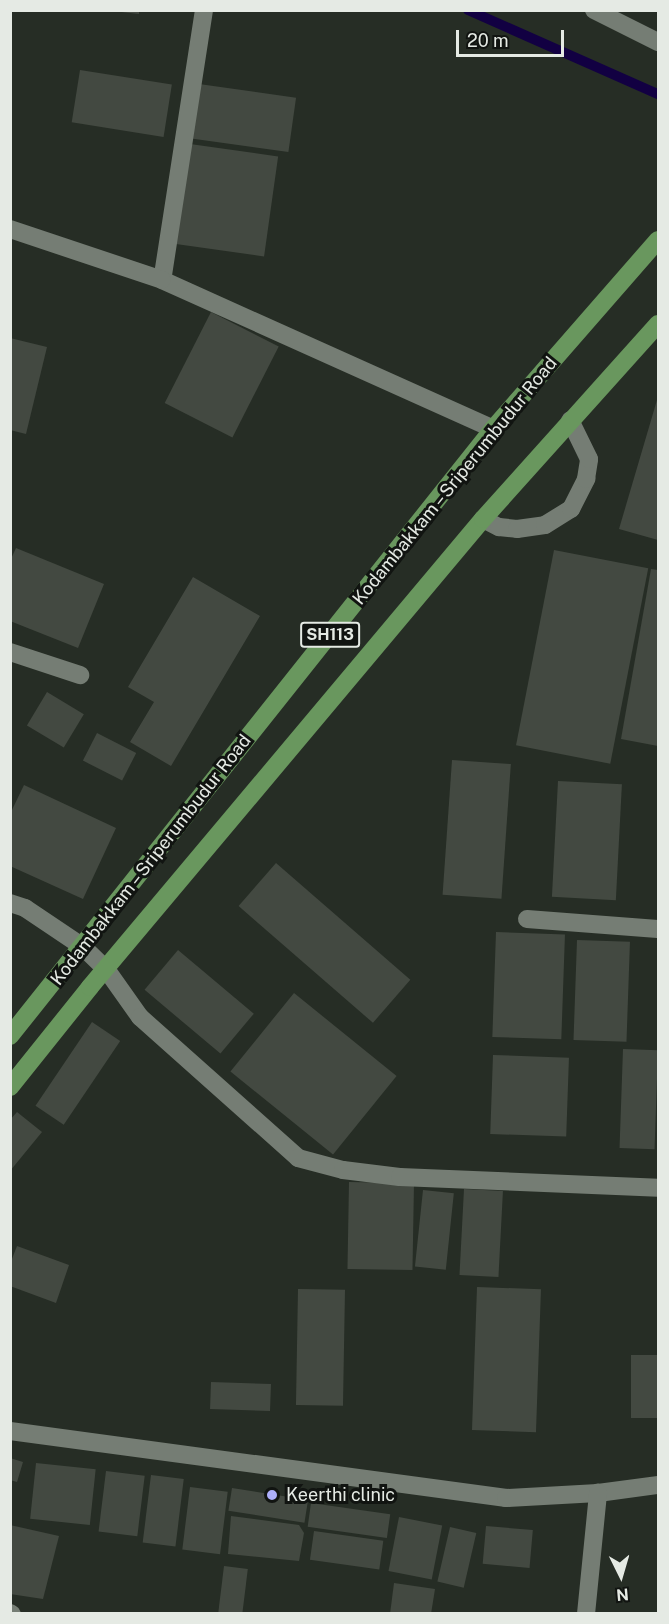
<!DOCTYPE html>
<meta charset="utf-8">
<style>
body{margin:0}
#map{position:relative;width:669px;height:1624px;overflow:hidden;background:#262d25;font-family:"Public Sans",sans-serif}
div>[style]{position:absolute}
[style*='--x']{left:calc(var(--x)*1px);top:calc(var(--y)*1px);width:calc(var(--w)*1px);rotate:calc(var(--a)*1deg)}
.stream>*{height:10px;margin:-5px;padding:0 5px;transform-origin:5px;border-radius:5px;background:#120042}
.building>*{inset:0;background:#434941;transform-origin:0 0}
.minor>*{height:18px;margin:-9px;padding:0 9px;transform-origin:9px;border-radius:9px;background:#757d74}
.major>*{height:18px;margin:-9px;padding:0 9px;transform-origin:9px;border-radius:9px;background:#69975e}
.dots>*{width:16px;height:16px;translate:-50% -50%;box-sizing:border-box;border:3px solid #111411;border-radius:50%}
span{translate:-50% -50%;white-space:nowrap;text-align:center;line-height:1.15;-webkit-text-stroke:6px #111411;paint-order:stroke}
.shield-label span{padding:2px 4px;background:#111411;border:2px solid;border-radius:4px;-webkit-text-stroke-width:0}
.shield-label{font-size:16px;color:#e5eae4;font-weight:700}
.street-label{font-size:18px;color:#e5eae4}
.poi-label{font-size:18px;color:#e5eae4}
.left{translate:0 -50%;text-align:left}
.frame{position:absolute;inset:0;border:12px solid #e5eae4;pointer-events:none}
.north{position:absolute;left:591px;top:1546px;width:60px;height:60px;-webkit-text-stroke:4px #111411;paint-order:stroke;rotate:175deg;font-size:16px;font-weight:700;line-height:24px;text-align:center;color:#e5eae4}
.north::after{content:'';display:block;margin:auto;width:21px;height:27px;background:#e5eae4;clip-path:polygon(50% 0,100% 100%,50% 72%,0 100%)}
.scale{position:absolute;left:456px;top:30px;width:108px;height:27px;box-sizing:border-box;border:3px solid #e5eae4;border-top:0;padding-left:8px;font-size:18px;line-height:21px;white-space:nowrap;color:#e5eae4;-webkit-text-stroke:4px #111411;paint-order:stroke}
</style>
<div id="map">
<div class="stream">
<div style="--x:468;--y:10;--w:208;--a:23.9"></div>
</div>
<div class="building">
<div style="clip-path:polygon(104px 10px,139px 10px,139px 14px)"></div>
<div style="left:80px;top:70px;width:93px;height:53px;rotate:9deg"></div>
<div style="left:199px;top:84px;width:98px;height:55px;rotate:8deg"></div>
<div style="left:190px;top:144px;width:89px;height:101px;rotate:8deg"></div>
<div style="left:211px;top:312px;width:76px;height:102px;rotate:27deg"></div>
<div style="clip-path:polygon(10px 338px,47px 347px,26px 434px,10px 430px)"></div>
<div style="clip-path:polygon(657px 400px,658px 400px,658px 540px,619px 529px)"></div>
<div style="clip-path:polygon(16px 548px,104px 584px,78px 648px,10px 621px,10px 561px)"></div>
<div style="left:554px;top:550px;width:96px;height:199px;rotate:11deg"></div>
<div style="clip-path:polygon(651px 569px,658px 570px,658px 746px,621px 739px)"></div>
<div style="clip-path:polygon(193px 577px,260px 616px,171px 766px,130px 742px,154px 702px,128px 687px)"></div>
<div style="left:47px;top:692px;width:43px;height:39px;rotate:31deg"></div>
<div style="left:97px;top:733px;width:44px;height:31px;rotate:27deg"></div>
<div style="left:452px;top:760px;width:59px;height:135px;rotate:4deg"></div>
<div style="left:558px;top:781px;width:64px;height:116px;rotate:3deg"></div>
<div style="clip-path:polygon(24px 785px,116px 828px,83px 899px,10px 866px,10px 814px)"></div>
<div style="left:276px;top:863px;width:178px;height:57px;rotate:41deg"></div>
<div style="left:496px;top:932px;width:69px;height:105px;rotate:2deg"></div>
<div style="left:577px;top:940px;width:53px;height:100px;rotate:2deg"></div>
<div style="left:178px;top:950px;width:99px;height:52px;rotate:40deg"></div>
<div style="left:294px;top:993px;width:132px;height:101px;rotate:39deg"></div>
<div style="left:92px;top:1022px;width:34px;height:101px;rotate:34deg"></div>
<div style="left:623px;top:1049px;width:35px;height:99px;rotate:2deg"></div>
<div style="left:493px;top:1055px;width:76px;height:79px;rotate:2deg"></div>
<div style="clip-path:polygon(17px 1112px,42px 1132px,10px 1171px,10px 1120px)"></div>
<div style="left:349px;top:1182px;width:65px;height:87px;rotate:1deg"></div>
<div style="left:464px;top:1189px;width:39px;height:86px;rotate:3deg"></div>
<div style="left:423px;top:1190px;width:31px;height:77px;rotate:6deg"></div>
<div style="clip-path:polygon(17px 1246px,69px 1265px,56px 1303px,10px 1286px,10px 1264px)"></div>
<div style="left:477px;top:1287px;width:64px;height:143px;rotate:2deg"></div>
<div style="left:298px;top:1289px;width:47px;height:116px;rotate:1deg"></div>
<div style="left:631px;top:1355px;width:27px;height:63px"></div>
<div style="left:211px;top:1382px;width:60px;height:27px;rotate:2deg"></div>
<div style="clip-path:polygon(10px 1458px,23px 1462px,17px 1482px,10px 1480px)"></div>
<div style="left:36px;top:1463px;width:60px;height:56px;rotate:6deg"></div>
<div style="left:106px;top:1471px;width:39px;height:61px;rotate:7deg"></div>
<div style="left:151px;top:1475px;width:33px;height:68px;rotate:7deg"></div>
<div style="left:190px;top:1487px;width:38px;height:63px;rotate:7deg"></div>
<div style="left:232px;top:1488px;width:77px;height:23px;rotate:9deg"></div>
<div style="left:311px;top:1503px;width:80px;height:24px;rotate:8deg"></div>
<div style="clip-path:polygon(231px 1516px,299px 1525px,304px 1533px,299px 1561px,228px 1554px)"></div>
<div style="left:399px;top:1517px;width:44px;height:55px;rotate:11deg"></div>
<div style="clip-path:polygon(10px 1525px,59px 1536px,43px 1599px,10px 1594px)"></div>
<div style="left:486px;top:1526px;width:47px;height:38px;rotate:5deg"></div>
<div style="left:450px;top:1527px;width:27px;height:56px;rotate:13deg"></div>
<div style="left:314px;top:1531px;width:70px;height:29px;rotate:8deg"></div>
<div style="left:224px;top:1566px;width:24px;height:48px;rotate:7deg"></div>
<div style="clip-path:polygon(394px 1583px,435px 1589px,431px 1614px,390px 1614px)"></div>
</div>
<div class="minor">
<div style="--x:204;--y:10;--w:273;--a:98.8"></div>
<div style="--x:162;--y:280;--w:363;--a:24.2"></div>
<div style="--x:594;--y:10;--w:72;--a:26.6"></div>
<div style="--x:10;--y:229;--w:160;--a:18.5"></div>
<div style="--x:483;--y:519;--w:18;--a:27"></div>
<div style="--x:499;--y:527;--w:18;--a:6"></div>
<div style="--x:517;--y:529;--w:28;--a:-8"></div>
<div style="--x:545;--y:525;--w:31;--a:-32"></div>
<div style="--x:571;--y:509;--w:34;--a:-63"></div>
<div style="--x:586;--y:479;--w:20;--a:-81"></div>
<div style="--x:589;--y:459;--w:43;--a:-116"></div>
<div style="--x:10;--y:652;--w:74;--a:18.2"></div>
<div style="--x:10;--y:903;--w:16;--a:18"></div>
<div style="--x:25;--y:908;--w:70;--a:33.9"></div>
<div style="--x:83;--y:947;--w:32;--a:44"></div>
<div style="--x:106;--y:969;--w:59;--a:54.7"></div>
<div style="--x:140;--y:1017;--w:212;--a:41.7"></div>
<div style="--x:298;--y:1158;--w:47;--a:14.9"></div>
<div style="--x:343;--y:1170;--w:57;--a:7"></div>
<div style="--x:400;--y:1177;--w:258;--a:2.4"></div>
<div style="--x:527;--y:919;--w:131;--a:4.4"></div>
<div style="--x:10;--y:1431;--w:501;--a:7.69"></div>
<div style="--x:506;--y:1498;--w:92;--a:-3.1"></div>
<div style="--x:598;--y:1493;--w:61;--a:-7.6"></div>
<div style="--x:10;--y:1613;--w:2;--a:27"></div>
<div style="--x:586;--y:1614;--w:122;--a:-84.3"></div>
</div>
<div class="major">
<div style="--x:10;--y:1036;--w:776;--a:-51.49"></div>
<div style="--x:493;--y:429;--w:251;--a:-48.9"></div>
<div style="--x:10;--y:1087;--w:128;--a:-51.3"></div>
<div style="--x:90;--y:987;--w:611;--a:-49.98"></div>
<div style="--x:483;--y:519;--w:262;--a:-48.1"></div>
</div>
<div class="dots">
<div style="left:272px;top:1495px;background:#adaffb"></div>
</div>
<div class="shield-label">
<span style="left:330px;top:635px">SH113</span>
</div>
<div class="street-label">
<span style="left:455px;top:481px;rotate:-51deg">Kodambakkam – Sriperumbudur Road</span>
<span style="left:151px;top:860px;rotate:-52deg">Kodambakkam – Sriperumbudur Road</span>
</div>
<div class="poi-label">
<span class="left" style="left:286px;top:1495px">Keerthi clinic</span>
</div>
<div class="frame"></div>
<div class="north">N</div>
<div class="scale">20 m</div>
</div>
